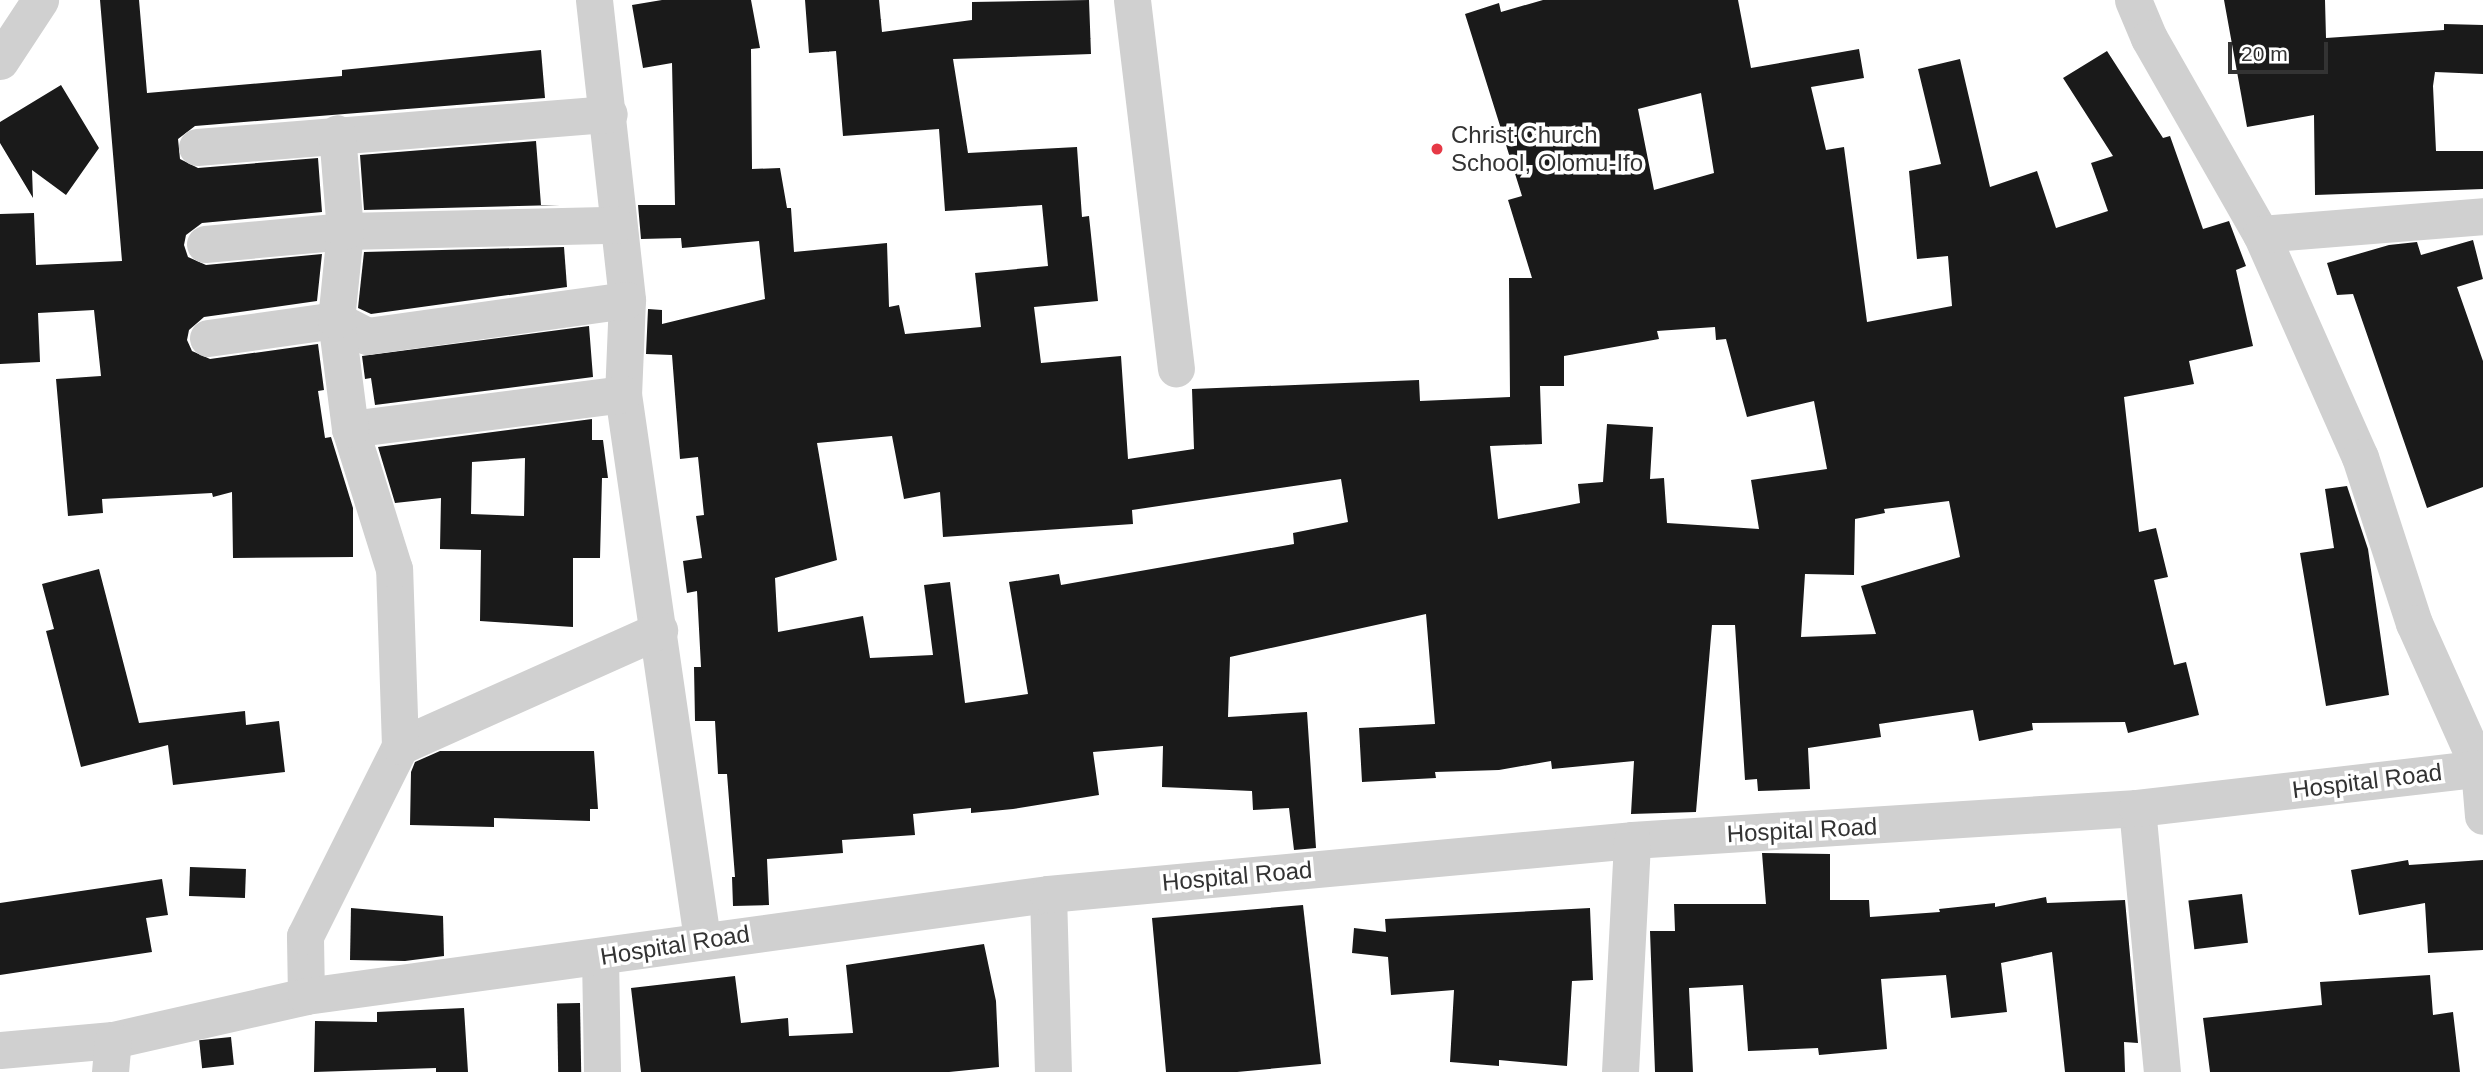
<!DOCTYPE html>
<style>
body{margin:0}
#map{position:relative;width:2483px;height:1072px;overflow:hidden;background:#fff;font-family:Arial,sans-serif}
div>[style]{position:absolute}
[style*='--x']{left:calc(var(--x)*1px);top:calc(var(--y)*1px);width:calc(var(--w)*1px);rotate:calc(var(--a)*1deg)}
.building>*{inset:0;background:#1a1a1a;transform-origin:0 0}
.minor>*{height:37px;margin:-18.5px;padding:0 18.5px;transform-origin:18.5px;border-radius:18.5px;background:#d0d0d0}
.dots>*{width:19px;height:19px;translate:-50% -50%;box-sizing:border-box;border:4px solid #fff;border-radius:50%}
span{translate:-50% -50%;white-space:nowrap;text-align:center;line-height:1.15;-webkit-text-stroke:7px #fff;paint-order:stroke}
.poi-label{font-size:24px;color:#333}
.left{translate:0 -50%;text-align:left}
.street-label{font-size:24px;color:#333}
.scale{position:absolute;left:2228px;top:42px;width:100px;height:32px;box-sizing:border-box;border:4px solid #333;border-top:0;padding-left:9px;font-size:21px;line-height:24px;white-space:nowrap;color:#333;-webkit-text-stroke:5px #fff;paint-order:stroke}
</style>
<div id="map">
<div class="building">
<div style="clip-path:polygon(100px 0,139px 0,147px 93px,342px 76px,342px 70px,541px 50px,545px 98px,195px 126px,178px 139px,180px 159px,198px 168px,318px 158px,322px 212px,202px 223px,186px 235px,184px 245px,188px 257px,206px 265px,322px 254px,317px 301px,204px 317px,189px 330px,187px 340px,192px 351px,210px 359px,318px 344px,324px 390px,318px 391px,325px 438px,331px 437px,353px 508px,353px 557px,233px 558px,232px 492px,213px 497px,212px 493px,102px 499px,103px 513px,68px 516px,56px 379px,101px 376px,94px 310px,38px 313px,40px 362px,0 364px,0 214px,34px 213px,36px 265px,122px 261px)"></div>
<div style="clip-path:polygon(evenodd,662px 0,751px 0,760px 48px,751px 49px,752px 169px,780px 168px,787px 208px,791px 208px,794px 252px,887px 243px,889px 307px,899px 305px,905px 334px,981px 327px,975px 273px,1048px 266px,1042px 205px,945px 211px,939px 129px,843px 136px,836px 51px,809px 53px,805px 0,879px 0,882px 32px,972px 20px,972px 2px,1089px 0,1091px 54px,953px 59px,968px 153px,1077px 147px,1082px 217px,1089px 216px,1098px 301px,1034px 307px,1041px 363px,1121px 356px,1128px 459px,1194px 449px,1192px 389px,1419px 380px,1420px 401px,1510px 397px,1509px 278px,1532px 278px,1508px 200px,1522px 196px,1465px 14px,1499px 3px,1501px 12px,1543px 0,1738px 0,1751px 68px,1859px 49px,1864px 78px,1811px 87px,1826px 150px,1844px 147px,1867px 322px,1952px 306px,1948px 256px,1917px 259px,1909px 171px,1941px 164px,1918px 69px,1960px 59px,1990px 187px,2037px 171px,2056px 228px,2108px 211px,2091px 163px,2113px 156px,2063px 78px,2107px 51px,2163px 138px,2170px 136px,2203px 229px,2229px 221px,2246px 266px,2236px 270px,2253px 346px,2189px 361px,2194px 384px,2124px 397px,2139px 532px,2156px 528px,2168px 577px,2154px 580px,2174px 665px,2186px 662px,2199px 715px,2128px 733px,2125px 722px,2032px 723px,2033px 730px,1979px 741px,1973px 710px,1879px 724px,1881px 737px,1808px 748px,1810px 789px,1758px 791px,1757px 779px,1745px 780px,1735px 625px,1712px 625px,1696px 812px,1631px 814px,1634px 761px,1552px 769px,1551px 761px,1499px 770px,1435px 772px,1436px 778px,1362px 782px,1359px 728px,1435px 724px,1426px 614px,1230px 657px,1228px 717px,1307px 712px,1316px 848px,1294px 850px,1289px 808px,1253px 810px,1252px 791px,1162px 787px,1163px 746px,1093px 752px,1099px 795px,1013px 809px,971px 813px,971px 808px,913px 814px,915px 835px,842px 840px,843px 853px,767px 859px,769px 905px,733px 906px,732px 877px,735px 877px,727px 774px,718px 774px,715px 721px,695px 721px,694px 667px,701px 667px,697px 591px,687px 593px,683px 561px,702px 558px,696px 516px,704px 515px,698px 457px,680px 459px,672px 355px,646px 354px,648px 309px,662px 310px,662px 324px,765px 299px,759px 241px,682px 248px,681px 238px,641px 239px,638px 205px,675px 205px,672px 63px,643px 68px,632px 5px,662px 0,1701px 93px,1714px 173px,1654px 190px,1638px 109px,1701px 93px,662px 0,1715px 327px,1716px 340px,1726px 339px,1747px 417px,1814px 401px,1827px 469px,1751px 480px,1759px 529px,1667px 523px,1664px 478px,1650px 479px,1653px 427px,1607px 424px,1603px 482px,1578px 484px,1580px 503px,1498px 519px,1490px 446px,1542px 444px,1540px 386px,1564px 386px,1564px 356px,1659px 339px,1657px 331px,1715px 327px,662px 0,892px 436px,904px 499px,940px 492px,943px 537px,1133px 524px,1132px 510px,1341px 479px,1348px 522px,1293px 533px,1294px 544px,1061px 585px,1059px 574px,1009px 582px,1028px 694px,965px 703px,950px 582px,924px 585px,933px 655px,870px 658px,863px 616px,778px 632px,775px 578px,837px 560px,817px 443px,892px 436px,662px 0,1949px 501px,1960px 557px,1861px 586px,1876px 634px,1801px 637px,1805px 574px,1854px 575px,1855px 519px,1885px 513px,1884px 509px,1949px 501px)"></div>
<div style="clip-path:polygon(2224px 0,2325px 0,2326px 38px,2444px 30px,2444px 24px,2483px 25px,2483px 74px,2435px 72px,2433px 86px,2436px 151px,2483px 151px,2483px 189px,2315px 195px,2314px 115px,2247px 127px)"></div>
<div style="clip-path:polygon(61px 85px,99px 148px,66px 195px,32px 170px,33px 198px,0 143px,0 122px)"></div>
<div style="clip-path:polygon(536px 141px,541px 205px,560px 205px,364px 210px,360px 155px)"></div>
<div style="clip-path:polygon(2473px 240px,2483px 279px,2457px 287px,2483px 361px,2483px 487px,2427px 508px,2353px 294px,2337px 295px,2327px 263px,2389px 245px,2417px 242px,2421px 255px)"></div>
<div style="clip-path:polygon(564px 247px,567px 287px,371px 314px,358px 308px,364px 252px)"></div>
<div style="clip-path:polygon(589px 326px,593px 377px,375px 405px,371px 378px,365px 379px,362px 356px)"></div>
<div style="clip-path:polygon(evenodd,592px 419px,592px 440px,603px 440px,608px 478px,602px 478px,600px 558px,573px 558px,573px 627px,480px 621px,481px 550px,440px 549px,441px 498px,395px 503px,378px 447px,592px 419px,525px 458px,524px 516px,471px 514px,472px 462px,525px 458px)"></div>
<div style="clip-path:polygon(2347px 486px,2368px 549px,2389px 695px,2326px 706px,2300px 553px,2334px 548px,2325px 489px)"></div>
<div style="clip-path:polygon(99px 569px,139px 723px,245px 711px,246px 725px,279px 721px,285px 772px,173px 785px,168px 745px,81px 767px,46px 631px,54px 629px,42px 584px)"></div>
<div style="clip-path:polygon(440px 751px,594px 751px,598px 809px,590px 809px,590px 821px,494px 818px,494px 827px,410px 825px,411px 772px,415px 762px)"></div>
<div style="clip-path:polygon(1762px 853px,1830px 854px,1830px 900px,1869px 900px,1870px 917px,1940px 912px,1939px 909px,1995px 903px,1995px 907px,2046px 897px,2047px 903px,2125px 900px,2138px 1043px,2124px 1042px,2125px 1072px,2065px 1072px,2052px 952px,2001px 963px,2007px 1012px,1951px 1018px,1946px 975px,1881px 979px,1887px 1049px,1819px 1055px,1818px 1048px,1748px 1051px,1743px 985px,1689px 988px,1693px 1072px,1655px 1072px,1650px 931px,1675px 931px,1674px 904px,1766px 904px)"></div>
<div style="clip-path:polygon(2408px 860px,2409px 865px,2483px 860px,2483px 950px,2428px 953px,2425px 903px,2359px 915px,2351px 870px)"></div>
<div style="left:190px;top:867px;width:56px;height:29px;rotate:2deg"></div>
<div style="clip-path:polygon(162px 879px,168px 915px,146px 918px,152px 952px,0 975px,0 903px)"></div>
<div style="left:2242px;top:894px;width:49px;height:54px;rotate:83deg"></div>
<div style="clip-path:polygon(1303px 905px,1321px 1064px,1237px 1072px,1166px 1072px,1152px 918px)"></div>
<div style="clip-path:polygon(351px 908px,443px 916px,444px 956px,405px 961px,350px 960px)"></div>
<div style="clip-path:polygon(1590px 908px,1593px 980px,1572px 981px,1567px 1066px,1499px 1060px,1499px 1066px,1450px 1062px,1454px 990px,1391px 995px,1388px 957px,1352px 953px,1354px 928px,1386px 932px,1385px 919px)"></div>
<div style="clip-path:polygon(984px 944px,996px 1001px,999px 1067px,949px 1072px,641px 1072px,631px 988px,735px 976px,741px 1023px,788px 1018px,789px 1036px,853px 1033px,846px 965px)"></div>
<div style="clip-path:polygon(2430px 975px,2433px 1015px,2453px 1012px,2460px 1072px,2210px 1072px,2203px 1018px,2322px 1005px,2320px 982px)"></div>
<div style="left:580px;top:1003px;width:69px;height:23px;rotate:89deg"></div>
<div style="clip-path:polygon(464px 1008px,468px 1072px,436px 1072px,436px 1068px,314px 1072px,315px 1021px,377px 1022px,377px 1012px)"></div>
<div style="left:231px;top:1037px;width:28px;height:32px;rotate:84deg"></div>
</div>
<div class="minor">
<div style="--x:594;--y:0;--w:302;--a:83.7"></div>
<div style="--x:627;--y:300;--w:94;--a:92.4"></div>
<div style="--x:623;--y:394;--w:551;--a:81.75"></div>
<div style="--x:1132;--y:0;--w:371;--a:83.2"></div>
<div style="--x:2133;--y:0;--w:41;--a:67.2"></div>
<div style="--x:2149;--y:38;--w:226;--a:60.3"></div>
<div style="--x:2261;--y:234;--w:244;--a:66.1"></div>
<div style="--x:2360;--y:457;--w:175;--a:72"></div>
<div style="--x:2414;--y:623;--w:159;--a:65.9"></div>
<div style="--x:2479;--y:768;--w:48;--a:85.2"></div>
<div style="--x:0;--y:61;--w:73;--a:-56.7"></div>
<div style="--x:197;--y:147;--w:413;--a:-4.6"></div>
<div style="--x:2261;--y:234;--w:223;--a:-4.6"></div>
<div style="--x:205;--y:244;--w:141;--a:-5.3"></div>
<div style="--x:345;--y:231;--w:271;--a:-1.3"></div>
<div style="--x:208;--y:338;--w:129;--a:-8"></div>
<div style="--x:336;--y:320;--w:35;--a:27"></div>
<div style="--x:367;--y:336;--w:262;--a:-7.9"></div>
<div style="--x:350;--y:429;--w:275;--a:-7.3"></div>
<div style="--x:400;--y:746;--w:284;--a:-24.1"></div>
<div style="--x:2137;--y:808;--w:265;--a:84.6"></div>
<div style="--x:1048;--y:894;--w:178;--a:88.4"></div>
<div style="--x:600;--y:956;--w:116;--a:89"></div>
<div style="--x:306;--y:996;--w:60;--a:-91"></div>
<div style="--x:305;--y:936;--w:212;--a:-63.4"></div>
<div style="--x:400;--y:746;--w:177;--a:-91.9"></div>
<div style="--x:394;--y:569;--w:147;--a:-107.4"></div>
<div style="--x:350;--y:429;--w:110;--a:-97.3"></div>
<div style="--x:336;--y:320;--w:89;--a:-84.2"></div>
<div style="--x:345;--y:231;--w:98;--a:-94.7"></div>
<div style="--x:0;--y:1050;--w:113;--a:-5.1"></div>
<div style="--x:113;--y:1040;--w:198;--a:-12.8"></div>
<div style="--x:306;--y:996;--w:749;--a:-7.83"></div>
<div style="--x:1048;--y:894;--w:586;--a:-5.28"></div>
<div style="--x:1632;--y:840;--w:506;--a:-3.63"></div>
<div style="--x:2137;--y:808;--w:348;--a:-6.6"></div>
<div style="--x:110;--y:1072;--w:32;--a:-85"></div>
<div style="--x:1620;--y:1072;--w:232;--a:-87"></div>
</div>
<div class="dots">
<div style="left:1437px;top:149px;background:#e63946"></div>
</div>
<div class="poi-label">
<span class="left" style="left:1451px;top:149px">Christ Church<br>School, Olomu-Ifo</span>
</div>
<div class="street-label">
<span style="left:2367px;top:781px;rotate:-7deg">Hospital Road</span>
<span style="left:1802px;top:830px;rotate:-3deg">Hospital Road</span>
<span style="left:1237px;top:876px;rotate:-5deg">Hospital Road</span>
<span style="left:675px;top:945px;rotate:-9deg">Hospital Road</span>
</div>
<div class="scale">20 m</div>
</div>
